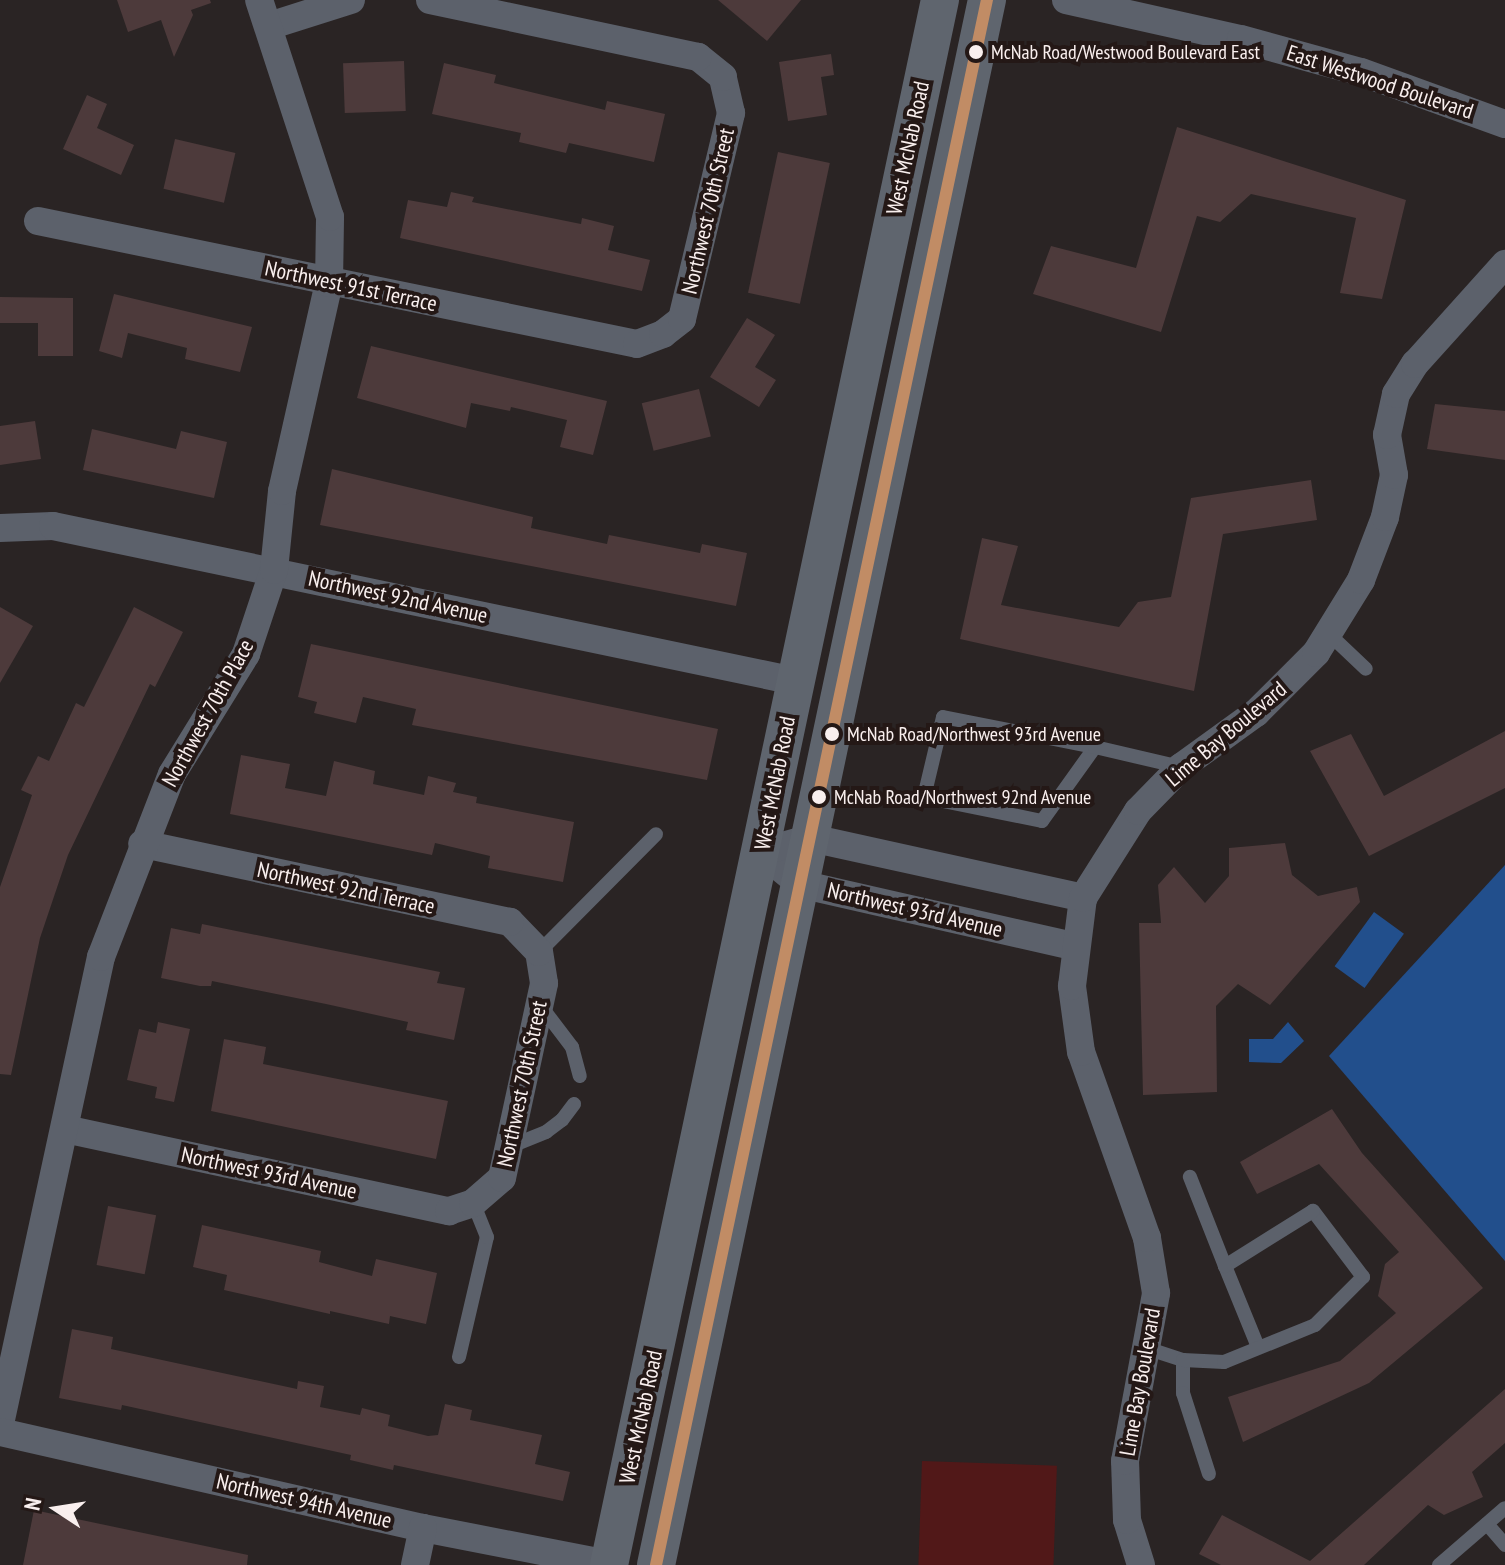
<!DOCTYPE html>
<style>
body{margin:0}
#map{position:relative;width:1505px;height:1565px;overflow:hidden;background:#2a2424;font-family:"PT Sans Narrow",sans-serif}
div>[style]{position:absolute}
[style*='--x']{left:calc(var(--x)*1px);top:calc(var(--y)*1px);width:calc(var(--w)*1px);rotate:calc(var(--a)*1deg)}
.green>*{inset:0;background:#511818;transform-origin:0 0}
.water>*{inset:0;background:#224f8c;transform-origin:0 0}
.building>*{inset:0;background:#4d3a3b;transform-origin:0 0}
.service>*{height:14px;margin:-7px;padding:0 7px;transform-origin:7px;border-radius:7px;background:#5c616b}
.minor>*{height:28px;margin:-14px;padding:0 14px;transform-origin:14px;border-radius:14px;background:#5c616b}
.secondary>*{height:38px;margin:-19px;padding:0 19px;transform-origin:19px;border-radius:19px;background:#5f656e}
.bus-1>*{height:12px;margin:-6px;padding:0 6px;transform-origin:6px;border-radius:6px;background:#c18c65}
.dots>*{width:22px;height:22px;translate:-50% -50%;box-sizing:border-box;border:4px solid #241816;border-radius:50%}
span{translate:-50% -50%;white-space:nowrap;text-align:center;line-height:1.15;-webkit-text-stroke:8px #241816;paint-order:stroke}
.bus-label{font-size:20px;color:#f9efee}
.left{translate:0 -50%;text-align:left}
.street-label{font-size:22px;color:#f9efee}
.north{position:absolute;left:16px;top:1469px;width:80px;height:80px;-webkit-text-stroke:6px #241816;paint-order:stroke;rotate:282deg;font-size:22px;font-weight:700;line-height:32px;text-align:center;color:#f9efee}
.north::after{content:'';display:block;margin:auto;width:28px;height:36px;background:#f9efee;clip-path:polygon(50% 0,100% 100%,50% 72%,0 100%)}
</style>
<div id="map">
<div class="green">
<div style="left:922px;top:1461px;width:135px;height:104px;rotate:2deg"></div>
</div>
<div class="water">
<div style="clip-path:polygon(1505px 865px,1505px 1261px,1329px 1056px)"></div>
<div style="left:1374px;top:912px;width:37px;height:67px;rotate:36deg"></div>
<div style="clip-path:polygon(1288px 1022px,1304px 1041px,1281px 1063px,1249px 1062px,1249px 1039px,1273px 1039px)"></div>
</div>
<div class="building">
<div style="clip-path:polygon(117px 0,210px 0,211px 3px,191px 10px,193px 15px,174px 57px,161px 20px,128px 32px)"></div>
<div style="clip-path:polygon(718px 0,801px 0,767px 41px)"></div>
<div style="clip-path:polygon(831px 54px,834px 75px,821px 77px,827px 115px,788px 121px,779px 62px)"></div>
<div style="left:404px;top:61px;width:50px;height:61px;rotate:88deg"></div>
<div style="clip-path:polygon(444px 63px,496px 75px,494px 83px,605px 110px,607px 101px,665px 114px,654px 162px,569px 143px,566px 153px,519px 142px,521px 133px,432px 114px)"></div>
<div style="clip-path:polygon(87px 95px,107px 104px,97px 128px,134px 145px,121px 175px,63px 149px)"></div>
<div style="clip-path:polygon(1177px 127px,1406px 200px,1382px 299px,1340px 293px,1356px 218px,1251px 194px,1220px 222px,1197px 216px,1161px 332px,1033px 294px,1051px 246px,1136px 268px)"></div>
<div style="left:175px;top:139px;width:62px;height:51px;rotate:13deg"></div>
<div style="left:778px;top:152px;width:53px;height:144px;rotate:12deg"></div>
<div style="clip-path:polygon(451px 192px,474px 197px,472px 202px,581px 224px,582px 218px,614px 226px,608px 250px,650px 260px,642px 291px,400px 238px,408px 200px,447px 207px)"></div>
<div style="clip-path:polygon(114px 294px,252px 327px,240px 372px,185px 359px,187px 348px,128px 333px,122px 358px,99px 351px)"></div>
<div style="clip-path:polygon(0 297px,73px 298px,73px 356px,38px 356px,38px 323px,0 323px)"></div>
<div style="clip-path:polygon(747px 318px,775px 335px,755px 367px,776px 380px,759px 407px,710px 377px)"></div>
<div style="clip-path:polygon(371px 346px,607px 401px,593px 455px,560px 447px,567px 420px,511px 407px,510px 411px,471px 403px,466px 428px,357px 398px)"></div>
<div style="left:699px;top:389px;width:49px;height:59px;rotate:76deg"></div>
<div style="clip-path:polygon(1435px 404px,1505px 411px,1505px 460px,1427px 449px)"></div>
<div style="clip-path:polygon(35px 421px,41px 459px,0 465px,0 426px)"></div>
<div style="clip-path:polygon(92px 429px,176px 449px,181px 431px,227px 442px,214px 498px,83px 470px)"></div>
<div style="clip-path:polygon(332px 469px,533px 517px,531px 528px,607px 544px,609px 535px,700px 553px,702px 544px,747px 553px,736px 606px,320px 525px)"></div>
<div style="clip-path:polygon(1311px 480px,1317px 520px,1223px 534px,1194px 691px,960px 639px,982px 538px,1018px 546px,1001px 605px,1119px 627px,1138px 602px,1171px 597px,1191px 498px)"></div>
<div style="clip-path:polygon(0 607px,33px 626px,0 683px)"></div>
<div style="clip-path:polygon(134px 607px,183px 632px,155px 687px,150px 684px,68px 855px,40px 938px,11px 1075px,0 1074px,0 887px,32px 795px,21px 790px,38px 756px,49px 761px,76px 703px,84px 707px)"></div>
<div style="clip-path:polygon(311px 644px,718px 729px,707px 780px,412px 725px,416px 709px,363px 697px,356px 723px,314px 713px,317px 702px,298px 697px)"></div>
<div style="clip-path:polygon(1505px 731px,1505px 788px,1369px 856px,1310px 751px,1351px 734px,1384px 796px)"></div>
<div style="clip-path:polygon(241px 755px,290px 764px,285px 788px,326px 796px,334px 761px,375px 771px,373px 784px,424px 795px,428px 776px,456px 783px,453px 792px,477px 797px,476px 803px,574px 822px,563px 882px,488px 868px,490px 856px,435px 843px,432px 855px,230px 814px)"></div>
<div style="clip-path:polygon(1285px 843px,1292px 875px,1318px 896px,1357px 887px,1360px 902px,1270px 1005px,1238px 984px,1216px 1006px,1217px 1092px,1143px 1095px,1139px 923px,1161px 923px,1158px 885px,1174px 867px,1205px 903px,1229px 876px,1229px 848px)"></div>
<div style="clip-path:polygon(202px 924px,440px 972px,437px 983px,465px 988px,454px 1040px,406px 1030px,408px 1022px,326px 1004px,212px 981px,211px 986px,200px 986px,161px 978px,171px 928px,200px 934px)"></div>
<div style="clip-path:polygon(158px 1022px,190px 1029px,174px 1102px,155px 1098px,157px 1087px,127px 1080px,139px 1029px,156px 1033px)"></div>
<div style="clip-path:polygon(224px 1039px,266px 1047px,263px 1064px,448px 1101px,436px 1159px,211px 1111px)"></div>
<div style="clip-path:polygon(1332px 1109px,1362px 1153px,1483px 1288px,1369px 1383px,1243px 1442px,1228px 1397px,1340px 1361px,1396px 1313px,1378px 1296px,1385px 1264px,1399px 1252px,1319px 1164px,1257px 1194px,1240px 1162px)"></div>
<div style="left:108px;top:1206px;width:49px;height:60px;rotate:11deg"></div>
<div style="clip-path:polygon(202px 1225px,321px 1251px,319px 1262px,372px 1276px,376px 1259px,437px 1273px,426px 1324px,390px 1316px,389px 1324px,330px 1311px,330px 1314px,224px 1290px,227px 1275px,193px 1267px)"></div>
<div style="clip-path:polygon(72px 1329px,113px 1337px,111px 1349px,297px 1389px,298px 1381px,324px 1386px,320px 1407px,360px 1415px,362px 1408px,390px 1415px,388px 1426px,428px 1436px,438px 1435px,445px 1404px,472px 1410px,470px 1420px,542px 1435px,535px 1464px,570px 1472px,563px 1501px,394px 1465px,393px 1470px,350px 1460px,351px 1455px,122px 1405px,121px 1410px,59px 1398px)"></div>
<div style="clip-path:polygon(1505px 1389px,1505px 1443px,1472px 1472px,1483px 1497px,1444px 1515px,1428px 1505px,1364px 1565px,1221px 1565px,1199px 1554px,1222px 1515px,1310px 1561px)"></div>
<div style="clip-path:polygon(34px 1510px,248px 1555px,247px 1565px,23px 1565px)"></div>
</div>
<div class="service">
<div style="--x:1328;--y:633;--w:52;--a:43.5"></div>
<div style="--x:1095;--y:747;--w:91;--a:125.6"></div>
<div style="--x:1042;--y:821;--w:120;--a:-168.5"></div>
<div style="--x:924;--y:797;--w:82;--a:-76.6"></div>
<div style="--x:943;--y:717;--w:155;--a:11.2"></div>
<div style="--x:1095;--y:747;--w:88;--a:13.1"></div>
<div style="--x:539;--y:952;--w:166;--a:-45.2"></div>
<div style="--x:540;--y:1005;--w:53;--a:52.7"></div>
<div style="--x:572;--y:1047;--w:30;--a:75"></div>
<div style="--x:509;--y:1147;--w:40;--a:-22"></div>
<div style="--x:546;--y:1132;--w:20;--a:-37"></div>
<div style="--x:562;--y:1120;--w:20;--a:-53"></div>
<div style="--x:1225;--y:1266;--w:87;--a:67.8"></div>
<div style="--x:1146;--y:1348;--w:39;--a:18"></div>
<div style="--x:1183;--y:1360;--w:33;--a:90"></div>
<div style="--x:1183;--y:1393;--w:85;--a:72.2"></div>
<div style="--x:459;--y:1357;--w:123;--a:-76.9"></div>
<div style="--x:487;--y:1237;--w:37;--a:-112"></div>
<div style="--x:1183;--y:1360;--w:41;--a:2.8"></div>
<div style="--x:1224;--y:1362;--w:98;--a:-22.1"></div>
<div style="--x:1315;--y:1325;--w:68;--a:-45"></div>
<div style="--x:1363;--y:1277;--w:83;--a:-127.1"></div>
<div style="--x:1313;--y:1211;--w:104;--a:148"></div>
<div style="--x:1225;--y:1266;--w:96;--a:-111.5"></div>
<div style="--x:1487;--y:1524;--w:28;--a:49"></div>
<div style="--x:1439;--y:1565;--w:87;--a:-40.8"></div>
</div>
<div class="minor">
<div style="--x:1066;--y:0;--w:179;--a:12.6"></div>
<div style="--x:1241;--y:39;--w:124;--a:15.4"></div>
<div style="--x:1361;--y:72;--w:153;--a:19.9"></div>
<div style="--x:269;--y:26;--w:86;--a:-17.6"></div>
<div style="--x:38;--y:221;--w:611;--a:11.6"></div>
<div style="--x:637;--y:344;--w:28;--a:-21"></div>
<div style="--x:663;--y:334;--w:24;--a:-38"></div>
<div style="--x:682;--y:319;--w:212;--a:-76.6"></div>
<div style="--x:731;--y:113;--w:37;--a:-103"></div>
<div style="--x:723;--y:77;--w:32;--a:-141"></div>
<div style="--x:698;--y:57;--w:274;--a:-168"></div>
<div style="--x:0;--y:528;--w:53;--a:-2.2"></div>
<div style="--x:53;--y:526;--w:758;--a:11.8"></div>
<div style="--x:761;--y:852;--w:50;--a:39.4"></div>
<div style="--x:800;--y:884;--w:281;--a:12.8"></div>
<div style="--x:761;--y:852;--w:52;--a:-15.6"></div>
<div style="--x:811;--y:838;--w:279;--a:12.4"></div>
<div style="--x:65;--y:1129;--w:393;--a:12.1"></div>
<div style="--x:449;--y:1211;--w:25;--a:-18"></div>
<div style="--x:473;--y:1203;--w:38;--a:-41"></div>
<div style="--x:502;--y:1178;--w:199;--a:-77.8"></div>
<div style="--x:544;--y:983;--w:31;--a:-99"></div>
<div style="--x:539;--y:952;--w:42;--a:-134"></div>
<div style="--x:510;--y:922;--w:376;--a:-168"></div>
<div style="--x:0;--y:1424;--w:478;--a:-77.8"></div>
<div style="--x:101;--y:957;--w:196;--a:-68.8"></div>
<div style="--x:172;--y:774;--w:141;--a:-58.3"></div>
<div style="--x:246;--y:654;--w:89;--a:-71.6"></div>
<div style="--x:274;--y:570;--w:79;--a:-84.2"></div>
<div style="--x:282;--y:491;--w:213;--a:-77.3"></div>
<div style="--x:329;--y:283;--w:66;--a:-89.1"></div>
<div style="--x:330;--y:217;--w:228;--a:-108.1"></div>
<div style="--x:0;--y:1432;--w:434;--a:12.8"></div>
<div style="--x:423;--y:1528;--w:189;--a:11"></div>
<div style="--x:415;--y:1565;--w:38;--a:-78"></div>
<div style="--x:1141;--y:1565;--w:47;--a:-107.3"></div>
<div style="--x:1127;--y:1520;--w:59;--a:-91.9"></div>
<div style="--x:1125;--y:1461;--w:171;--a:-79.5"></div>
<div style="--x:1156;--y:1293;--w:56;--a:-99.3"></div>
<div style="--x:1147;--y:1238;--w:197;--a:-109.5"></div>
<div style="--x:1081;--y:1052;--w:67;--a:-97.8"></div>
<div style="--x:1072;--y:986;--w:89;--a:-82.9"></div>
<div style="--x:1083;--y:898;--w:103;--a:-57.7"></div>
<div style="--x:1138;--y:811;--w:62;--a:-45.7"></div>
<div style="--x:1181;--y:767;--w:92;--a:-35.8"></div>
<div style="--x:1256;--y:713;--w:85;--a:-45"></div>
<div style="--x:1316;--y:653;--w:86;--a:-58.3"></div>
<div style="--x:1361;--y:580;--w:67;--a:-69.1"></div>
<div style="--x:1385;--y:517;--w:43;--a:-77.9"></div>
<div style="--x:1394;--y:475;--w:41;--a:-99.9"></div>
<div style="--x:1387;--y:435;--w:42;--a:-77.6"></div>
<div style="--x:1396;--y:394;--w:36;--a:-58"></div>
<div style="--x:1415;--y:364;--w:135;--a:-48"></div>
</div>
<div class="secondary">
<div style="--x:609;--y:1565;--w:1600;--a:-78.06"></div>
<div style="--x:656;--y:1565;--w:1600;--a:-78.06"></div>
</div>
<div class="bus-1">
<div style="--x:656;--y:1565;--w:1600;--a:-78.06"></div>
</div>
<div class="dots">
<div style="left:976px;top:52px;background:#f9efee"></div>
<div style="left:832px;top:734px;background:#f9efee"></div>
<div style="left:819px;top:797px;background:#f9efee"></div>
</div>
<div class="bus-label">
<span class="left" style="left:991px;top:52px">McNab Road/Westwood Boulevard East</span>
<span class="left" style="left:847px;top:734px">McNab Road/Northwest 93rd Avenue</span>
<span class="left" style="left:834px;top:797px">McNab Road/Northwest 92nd Avenue</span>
</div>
<div class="street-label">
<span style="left:1380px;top:82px;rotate:18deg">East Westwood Boulevard</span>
<span style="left:908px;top:148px;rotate:-78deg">West McNab Road</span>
<span style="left:708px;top:211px;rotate:-77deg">Northwest 70th Street</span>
<span style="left:351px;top:286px;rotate:12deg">Northwest 91st Terrace</span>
<span style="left:398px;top:597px;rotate:12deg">Northwest 92nd Avenue</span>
<span style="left:208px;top:713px;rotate:-61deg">Northwest 70th Place</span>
<span style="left:1226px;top:734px;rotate:-40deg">Lime Bay Boulevard</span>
<span style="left:775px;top:783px;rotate:-79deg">West McNab Road</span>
<span style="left:346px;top:888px;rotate:12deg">Northwest 92nd Terrace</span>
<span style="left:915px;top:910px;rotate:13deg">Northwest 93rd Avenue</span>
<span style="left:522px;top:1084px;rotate:-78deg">Northwest 70th Street</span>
<span style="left:269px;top:1173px;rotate:12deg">Northwest 93rd Avenue</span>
<span style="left:1140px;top:1382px;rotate:-80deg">Lime Bay Boulevard</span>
<span style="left:641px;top:1417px;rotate:-78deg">West McNab Road</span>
<span style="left:304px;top:1501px;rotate:13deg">Northwest 94th Avenue</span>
</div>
<div class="north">N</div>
</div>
